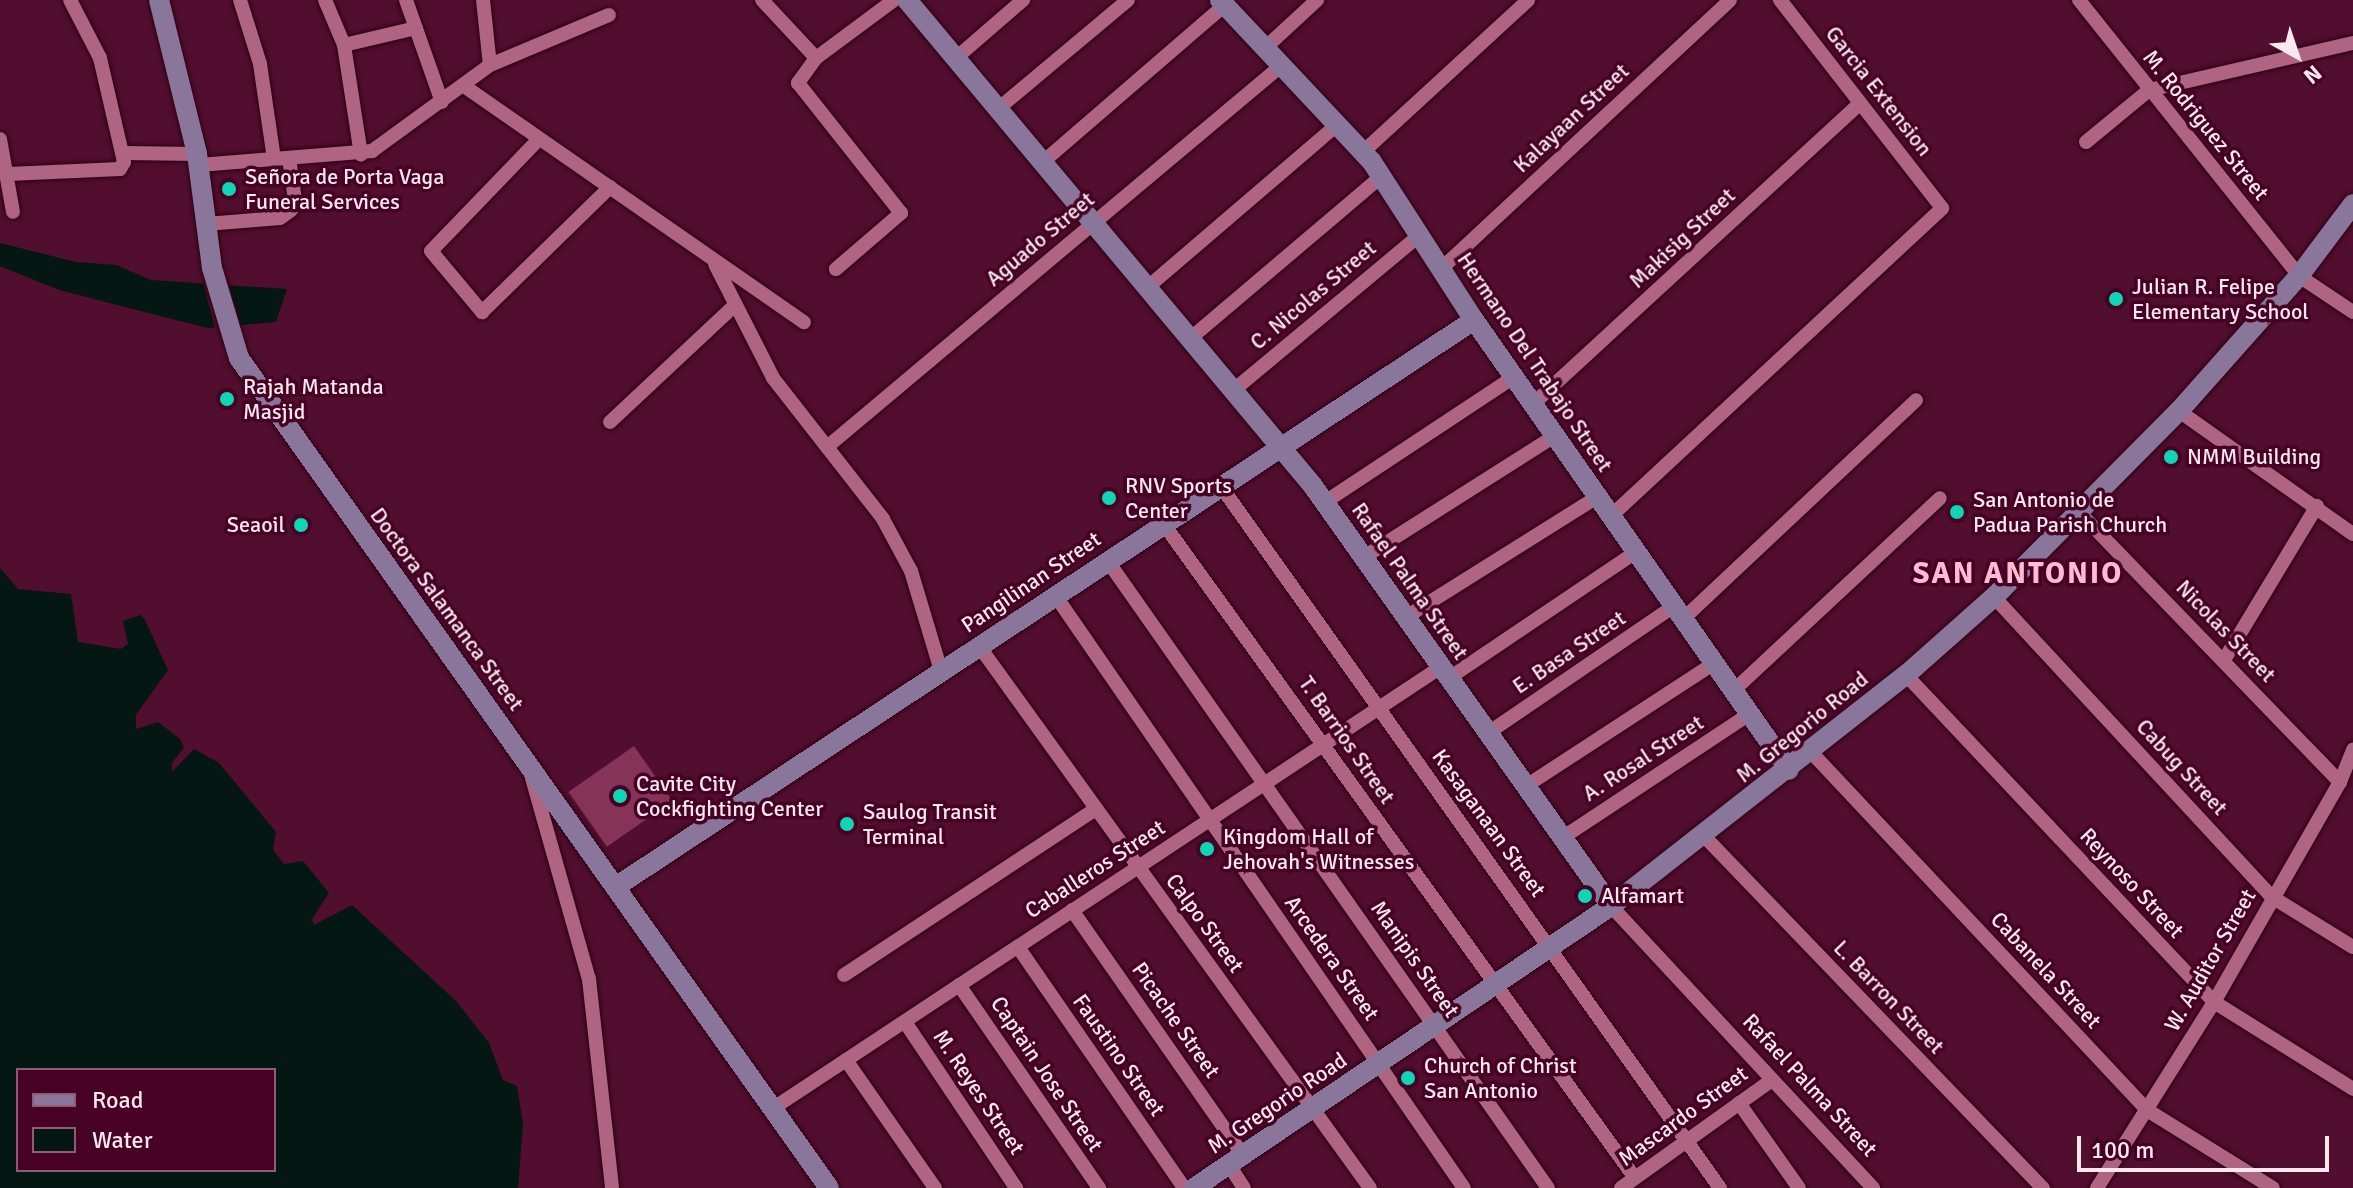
<!DOCTYPE html>
<meta charset="utf-8">
<style>
body{margin:0}
#map{position:relative;width:2353px;height:1188px;overflow:hidden;background:#520e2e;font-family:Signika,sans-serif}
div>[style]{position:absolute}
[style*='--x']{left:calc(var(--x)*1px);top:calc(var(--y)*1px);width:calc(var(--w)*1px);rotate:calc(var(--a)*1deg)}
.green>*{inset:0;background:#853457;transform-origin:0 0}
.water>*{inset:0;background:#041713}
.pier>*{inset:0;background:#520e2e}
.roads{filter:drop-shadow(0 0 2px #2f0016) drop-shadow(0 0 2px #2f0016)}
.street>*{height:14px;margin:-7px;padding:0 7px;transform-origin:7px;border-radius:7px;background:#af6481}
.secondary>*{height:20px;margin:-10px;padding:0 10px;transform-origin:10px;border-radius:10px;background:#8b769b}
.dots>*{width:22px;height:22px;translate:-50% -50%;box-sizing:border-box;border:4px solid #460125;border-radius:50%}
span{translate:-50% -50%;white-space:nowrap;text-align:center;line-height:1.15;-webkit-text-stroke:7px #460125;paint-order:stroke}
.street-label{font-size:22px;color:#f9e8ed}
.poi-label{font-size:22px;color:#f9e8ed}
.left{translate:0 -50%;text-align:left}
.right{translate:-100% -50%;text-align:right}
.district-label{font-size:30px;color:#ffbbd3;font-weight:700;letter-spacing:2px}
.legend{position:absolute;left:16px;top:1068px;width:260px;height:104px;box-sizing:border-box;background:#460125;border:2px solid #8e5d75;margin:0;padding:10px 14px;list-style:none;font-size:24px;color:#f9e8ed}
.legend li{display:flex;align-items:center;gap:16px;height:40px}
.legend b{width:40px;border:2px solid #8e5d75}
.north{position:absolute;left:2257px;top:16px;width:80px;height:80px;-webkit-text-stroke:6px #460125;paint-order:stroke;rotate:140deg;font-size:22px;font-weight:700;line-height:32px;text-align:center;color:#f9e8ed}
.north::after{content:'';display:block;margin:auto;width:28px;height:36px;background:#f9e8ed;clip-path:polygon(50% 0,100% 100%,50% 72%,0 100%)}
.scale{position:absolute;left:2077px;top:1136px;width:252px;height:36px;box-sizing:border-box;border:4px solid #f9e8ed;border-top:0;padding-left:10px;font-size:24px;line-height:28px;white-space:nowrap;color:#f9e8ed;-webkit-text-stroke:6px #460125;paint-order:stroke}
</style>
<div id="map">
<div class="green">
<div style="left:634px;top:746px;width:67px;height:80px;rotate:55deg"></div>
</div>
<div class="water">
<div style="clip-path:polygon(0 243px,76px 262px,116px 265px,151px 280px,287px 289px,276px 322px,207px 328px,59px 290px,0 266px)"></div>
<div style="clip-path:polygon(evenodd,0 568px,18px 589px,71px 594px,78px 642px,121px 649px,128px 644px,123px 621px,140px 615px,144px 618px,168px 670px,136px 715px,136px 729px,158px 722px,180px 739px,184px 747px,172px 763px,172px 772px,194px 749px,219px 763px,276px 832px,273px 850px,284px 864px,303px 861px,329px 893px,312px 919px,314px 925px,352px 905px,457px 1002px,489px 1043px,503px 1080px,517px 1086px,523px 1124px,518px 1188px,0 1188px,0 568px,274px 1070px,274px 1170px,18px 1170px,18px 1070px,274px 1070px)"></div>
</div>
<div class="pier">
<div style="clip-path:polygon(202px 279px,228px 281px,241px 329px,216px 332px)"></div>
</div>
<div class="roads">
<div class="street">
<div style="--x:240;--y:0;--w:67;--a:72.6"></div>
<div style="--x:260;--y:64;--w:96;--a:81.6"></div>
<div style="--x:325;--y:0;--w:49;--a:67.1"></div>
<div style="--x:344;--y:45;--w:111;--a:81.2"></div>
<div style="--x:406;--y:0;--w:108;--a:70.6"></div>
<div style="--x:483;--y:0;--w:65;--a:83.9"></div>
<div style="--x:762;--y:0;--w:79;--a:47"></div>
<div style="--x:816;--y:58;--w:97;--a:-36.6"></div>
<div style="--x:2079;--y:0;--w:353;--a:51.4"></div>
<div style="--x:2299;--y:276;--w:65;--a:33.7"></div>
<div style="--x:344;--y:45;--w:74;--a:-13.3"></div>
<div style="--x:1265;--y:48;--w:71;--a:-42.7"></div>
<div style="--x:816;--y:58;--w:31;--a:126"></div>
<div style="--x:798;--y:83;--w:166;--a:51.6"></div>
<div style="--x:901;--y:213;--w:86;--a:139.3"></div>
<div style="--x:956;--y:58;--w:89;--a:-40.9"></div>
<div style="--x:464;--y:86;--w:414;--a:34.8"></div>
<div style="--x:999;--y:108;--w:168;--a:-39.9"></div>
<div style="--x:0;--y:139;--w:74;--a:79.9"></div>
<div style="--x:538;--y:140;--w:154;--a:133.9"></div>
<div style="--x:431;--y:251;--w:80;--a:50.1"></div>
<div style="--x:482;--y:312;--w:179;--a:-44.3"></div>
<div style="--x:2086;--y:142;--w:82;--a:-39.5"></div>
<div style="--x:2149;--y:90;--w:209;--a:-13"></div>
<div style="--x:1364;--y:151;--w:223;--a:-42.6"></div>
<div style="--x:124;--y:153;--w:73;--a:0.8"></div>
<div style="--x:1044;--y:161;--w:239;--a:-40.8"></div>
<div style="--x:199;--y:165;--w:174;--a:-4.6"></div>
<div style="--x:372;--y:151;--w:146;--a:-36.1"></div>
<div style="--x:490;--y:65;--w:129;--a:-22.8"></div>
<div style="--x:8;--y:174;--w:112;--a:-2.6"></div>
<div style="--x:120;--y:169;--w:8;--a:-60"></div>
<div style="--x:124;--y:162;--w:107;--a:-103"></div>
<div style="--x:100;--y:58;--w:65;--a:-117.3"></div>
<div style="--x:206;--y:224;--w:74;--a:-4.6"></div>
<div style="--x:280;--y:218;--w:14;--a:-36"></div>
<div style="--x:291;--y:210;--w:11;--a:-68"></div>
<div style="--x:295;--y:200;--w:42;--a:-98.1"></div>
<div style="--x:715;--y:264;--w:128;--a:63"></div>
<div style="--x:773;--y:378;--w:179;--a:52"></div>
<div style="--x:883;--y:519;--w:59;--a:61.7"></div>
<div style="--x:911;--y:571;--w:104;--a:73.3"></div>
<div style="--x:1442;--y:268;--w:393;--a:-42.9"></div>
<div style="--x:1149;--y:286;--w:250;--a:-40.6"></div>
<div style="--x:1192;--y:337;--w:249;--a:-40.3"></div>
<div style="--x:1235;--y:389;--w:241;--a:-39.8"></div>
<div style="--x:1533;--y:404;--w:444;--a:-42.6"></div>
<div style="--x:2179;--y:411;--w:213;--a:35.3"></div>
<div style="--x:610;--y:422;--w:170;--a:-43.1"></div>
<div style="--x:827;--y:447;--w:594;--a:-40.02"></div>
<div style="--x:1220;--y:485;--w:863;--a:54.58"></div>
<div style="--x:1325;--y:502;--w:227;--a:-33.5"></div>
<div style="--x:2079;--y:512;--w:376;--a:46"></div>
<div style="--x:1611;--y:516;--w:452;--a:-42.9"></div>
<div style="--x:1942;--y:208;--w:264;--a:-127.9"></div>
<div style="--x:1163;--y:523;--w:807;--a:54.22"></div>
<div style="--x:1364;--y:557;--w:226;--a:-32.4"></div>
<div style="--x:1107;--y:560;--w:767;--a:54.92"></div>
<div style="--x:1055;--y:595;--w:720;--a:55.41"></div>
<div style="--x:1994;--y:597;--w:409;--a:47.2"></div>
<div style="--x:2272;--y:897;--w:95;--a:31.7"></div>
<div style="--x:1406;--y:617;--w:226;--a:-32.1"></div>
<div style="--x:1682;--y:620;--w:321;--a:-43.2"></div>
<div style="--x:979;--y:646;--w:668;--a:54.19"></div>
<div style="--x:2224;--y:660;--w:180;--a:-58.9"></div>
<div style="--x:1906;--y:675;--w:449;--a:46.7"></div>
<div style="--x:2214;--y:1002;--w:164;--a:32"></div>
<div style="--x:1449;--y:678;--w:225;--a:-34"></div>
<div style="--x:1732;--y:692;--w:284;--a:-43"></div>
<div style="--x:1488;--y:733;--w:224;--a:-34.3"></div>
<div style="--x:1811;--y:752;--w:491;--a:46.8"></div>
<div style="--x:2147;--y:1110;--w:148;--a:31.8"></div>
<div style="--x:532;--y:778;--w:209;--a:74.2"></div>
<div style="--x:589;--y:979;--w:210;--a:83.7"></div>
<div style="--x:1526;--y:786;--w:223;--a:-33.1"></div>
<div style="--x:1704;--y:836;--w:489;--a:46.1"></div>
<div style="--x:1562;--y:838;--w:223;--a:-33.5"></div>
<div style="--x:1611;--y:906;--w:385;--a:47.1"></div>
<div style="--x:1072;--y:910;--w:299;--a:55.1"></div>
<div style="--x:1018;--y:947;--w:293;--a:55.4"></div>
<div style="--x:844;--y:975;--w:302;--a:-33.4"></div>
<div style="--x:959;--y:985;--w:247;--a:55.4"></div>
<div style="--x:905;--y:1022;--w:200;--a:56.2"></div>
<div style="--x:846;--y:1060;--w:156;--a:55.2"></div>
<div style="--x:1739;--y:1103;--w:104;--a:54.8"></div>
<div style="--x:772;--y:1109;--w:802;--a:-33.45"></div>
<div style="--x:1229;--y:1165;--w:27;--a:57"></div>
<div style="--x:1621;--y:1188;--w:186;--a:-35.6"></div>
<div style="--x:2097;--y:1188;--w:220;--a:-57.8"></div>
<div style="--x:2214;--y:1002;--w:254;--a:-60.2"></div>
<div style="--x:2340;--y:782;--w:35;--a:-68"></div>
</div>
<div class="secondary">
<div style="--x:159;--y:0;--w:159;--a:76.1"></div>
<div style="--x:197;--y:154;--w:115;--a:82.5"></div>
<div style="--x:212;--y:268;--w:94;--a:73.3"></div>
<div style="--x:239;--y:358;--w:1018;--a:54.59"></div>
<div style="--x:907;--y:0;--w:633;--a:50.12"></div>
<div style="--x:1313;--y:486;--w:515;--a:54.64"></div>
<div style="--x:1220;--y:0;--w:222;--a:46.8"></div>
<div style="--x:1372;--y:162;--w:188;--a:57.2"></div>
<div style="--x:1474;--y:320;--w:549;--a:55.01"></div>
<div style="--x:617;--y:886;--w:1027;--a:-33.44"></div>
<div style="--x:1194;--y:1188;--w:503;--a:-34.07"></div>
<div style="--x:1611;--y:906;--w:375;--a:-38.1"></div>
<div style="--x:1906;--y:675;--w:118;--a:-41.6"></div>
<div style="--x:1994;--y:597;--w:262;--a:-45.2"></div>
<div style="--x:2179;--y:411;--w:181;--a:-48.4"></div>
<div style="--x:2299;--y:276;--w:90;--a:-53.1"></div>
</div>
</div>
<div class="dots">
<div style="left:229px;top:189px;background:#0fd5b4"></div>
<div style="left:2116px;top:299px;background:#0fd5b4"></div>
<div style="left:227px;top:399px;background:#0fd5b4"></div>
<div style="left:2171px;top:457px;background:#0fd5b4"></div>
<div style="left:1109px;top:498px;background:#0fd5b4"></div>
<div style="left:1957px;top:512px;background:#0fd5b4"></div>
<div style="left:301px;top:525px;background:#0fd5b4"></div>
<div style="left:620px;top:796px;background:#0fd5b4"></div>
<div style="left:847px;top:824px;background:#0fd5b4"></div>
<div style="left:1207px;top:849px;background:#0fd5b4"></div>
<div style="left:1585px;top:896px;background:#0fd5b4"></div>
<div style="left:1408px;top:1078px;background:#0fd5b4"></div>
</div>
<div class="street-label">
<span style="left:1879px;top:91px;rotate:52deg">Garcia Extension</span>
<span style="left:1571px;top:118px;rotate:-43deg">Kalayaan Street</span>
<span style="left:2206px;top:125px;rotate:51deg">M. Rodriguez Street</span>
<span style="left:1682px;top:238px;rotate:-43deg">Makisig Street</span>
<span style="left:1040px;top:239px;rotate:-40deg">Aguado Street</span>
<span style="left:1313px;top:295px;rotate:-40deg">C. Nicolas Street</span>
<span style="left:1535px;top:362px;rotate:56deg">Hermano Del Trabajo Street</span>
<span style="left:1410px;top:581px;rotate:55deg">Rafael Palma Street</span>
<span style="left:1031px;top:582px;rotate:-34deg">Pangilinan Street</span>
<span style="left:447px;top:609px;rotate:54deg">Doctora Salamanca Street</span>
<span style="left:2226px;top:631px;rotate:46deg">Nicolas Street</span>
<span style="left:1569px;top:652px;rotate:-34deg">E. Basa Street</span>
<span style="left:1802px;top:727px;rotate:-39deg">M. Gregorio Road</span>
<span style="left:1347px;top:740px;rotate:55deg">T. Barrios Street</span>
<span style="left:1643px;top:758px;rotate:-33deg">A. Rosal Street</span>
<span style="left:2182px;top:767px;rotate:47deg">Cabug Street</span>
<span style="left:1489px;top:823px;rotate:54deg">Kasaganaan Street</span>
<span style="left:1095px;top:869px;rotate:-33deg">Caballeros Street</span>
<span style="left:2132px;top:883px;rotate:47deg">Reynoso Street</span>
<span style="left:1205px;top:923px;rotate:54deg">Calpo Street</span>
<span style="left:1332px;top:958px;rotate:55deg">Arcedera Street</span>
<span style="left:1415px;top:959px;rotate:55deg">Manipis Street</span>
<span style="left:2210px;top:960px;rotate:-60deg">W. Auditor Street</span>
<span style="left:2046px;top:970px;rotate:47deg">Cabanela Street</span>
<span style="left:1889px;top:997px;rotate:46deg">L. Barron Street</span>
<span style="left:1176px;top:1020px;rotate:55deg">Picache Street</span>
<span style="left:1119px;top:1055px;rotate:55deg">Faustino Street</span>
<span style="left:1047px;top:1074px;rotate:56deg">Captain Jose Street</span>
<span style="left:1810px;top:1085px;rotate:47deg">Rafael Palma Street</span>
<span style="left:979px;top:1092px;rotate:56deg">M. Reyes Street</span>
<span style="left:1277px;top:1103px;rotate:-34deg">M. Gregorio Road</span>
<span style="left:1683px;top:1116px;rotate:-36deg">Mascardo Street</span>
</div>
<div class="poi-label">
<span class="left" style="left:245px;top:189px">Señora de Porta Vaga<br>Funeral Services</span>
<span class="left" style="left:2132px;top:299px">Julian R. Felipe<br>Elementary School</span>
<span class="left" style="left:243px;top:399px">Rajah Matanda<br>Masjid</span>
<span class="left" style="left:2187px;top:457px">NMM Building</span>
<span class="left" style="left:1125px;top:498px">RNV Sports<br>Center</span>
<span class="left" style="left:1973px;top:512px">San Antonio de<br>Padua Parish Church</span>
<span class="right" style="left:285px;top:525px">Seaoil</span>
<span class="left" style="left:636px;top:796px">Cavite City<br>Cockfighting Center</span>
<span class="left" style="left:863px;top:824px">Saulog Transit<br>Terminal</span>
<span class="left" style="left:1223px;top:849px">Kingdom Hall of<br>Jehovah's Witnesses</span>
<span class="left" style="left:1601px;top:896px">Alfamart</span>
<span class="left" style="left:1424px;top:1078px">Church of Christ<br>San Antonio</span>
</div>
<div class="district-label">
<span style="left:2018px;top:574px">SAN ANTONIO</span>
</div>
<ul class="legend">
<li><b style="height:10px;background:#8b769b"></b>Road</li>
<li><b style="height:22px;background:#041713"></b>Water</li>
</ul>
<div class="north">N</div>
<div class="scale">100 m</div>
</div>
